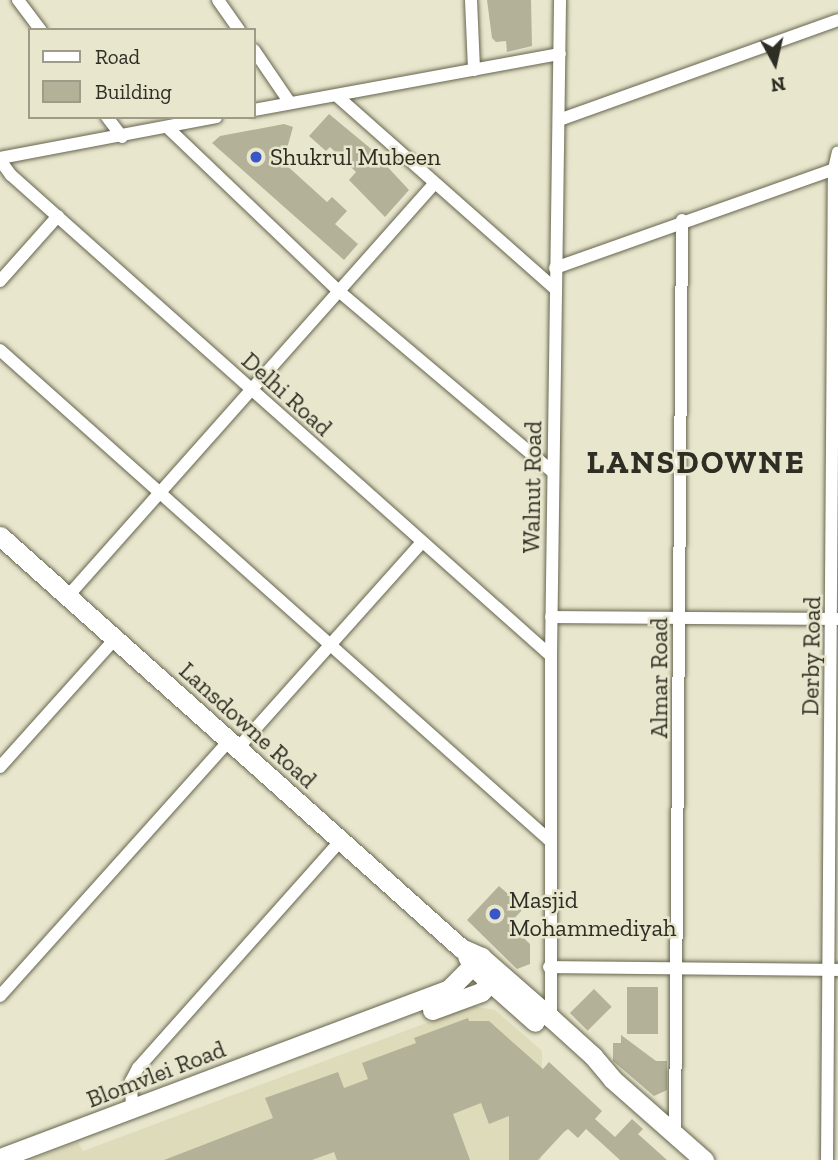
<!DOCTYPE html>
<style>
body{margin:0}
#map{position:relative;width:838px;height:1160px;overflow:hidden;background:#e8e6cd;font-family:"Zilla Slab",serif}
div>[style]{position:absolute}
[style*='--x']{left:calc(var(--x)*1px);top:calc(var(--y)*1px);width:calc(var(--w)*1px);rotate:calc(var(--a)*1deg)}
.built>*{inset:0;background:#dedbbb}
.building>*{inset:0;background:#b3b198;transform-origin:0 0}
.roads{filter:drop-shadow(0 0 2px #66654e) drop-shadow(0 0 2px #66654e)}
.street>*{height:12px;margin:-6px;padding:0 6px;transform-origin:6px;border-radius:6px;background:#fff}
.secondary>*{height:19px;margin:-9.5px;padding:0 9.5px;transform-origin:9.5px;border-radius:9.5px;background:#fff}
.dots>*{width:19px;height:19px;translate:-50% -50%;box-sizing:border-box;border:4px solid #e8e6cd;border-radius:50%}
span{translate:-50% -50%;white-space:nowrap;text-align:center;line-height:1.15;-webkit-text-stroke:5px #e8e6cd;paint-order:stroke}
.poi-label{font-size:24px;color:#2f2e24}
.left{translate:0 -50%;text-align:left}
.street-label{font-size:24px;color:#2f2e24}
.district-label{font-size:32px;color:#2f2e24;font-weight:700;letter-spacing:2px}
.legend{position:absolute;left:28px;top:28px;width:228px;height:91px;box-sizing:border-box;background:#e8e6cd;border:2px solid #9e9c89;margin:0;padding:9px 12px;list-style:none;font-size:21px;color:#2f2e24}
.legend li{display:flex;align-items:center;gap:14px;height:35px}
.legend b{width:35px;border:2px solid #9e9c89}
.north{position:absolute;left:740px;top:28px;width:70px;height:70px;-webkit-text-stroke:5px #e8e6cd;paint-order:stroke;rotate:172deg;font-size:19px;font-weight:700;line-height:28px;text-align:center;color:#2f2e24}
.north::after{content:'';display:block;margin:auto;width:24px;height:32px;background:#2f2e24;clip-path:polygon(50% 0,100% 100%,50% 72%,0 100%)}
</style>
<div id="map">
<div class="built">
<div style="clip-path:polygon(472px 1006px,495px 1010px,542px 1051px,541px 1160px,30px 1160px,78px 1142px,83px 1151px)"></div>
</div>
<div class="building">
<div style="clip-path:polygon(487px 0,531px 0,532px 46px,507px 52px,506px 41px,496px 42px,492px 38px)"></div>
<div style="clip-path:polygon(329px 114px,370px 148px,409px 190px,385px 217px,349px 180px,356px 172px,330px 147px,326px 151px,309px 136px)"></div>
<div style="clip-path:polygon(284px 124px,293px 127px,282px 166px,284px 163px,327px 202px,332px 197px,347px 211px,335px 224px,358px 244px,344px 260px,212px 143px,220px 136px)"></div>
<div style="clip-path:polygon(499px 886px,524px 908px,509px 924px,530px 944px,530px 964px,517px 969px,467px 920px)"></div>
<div style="left:627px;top:987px;width:31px;height:47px"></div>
<div style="left:594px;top:989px;width:25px;height:34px;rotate:45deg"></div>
<div style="clip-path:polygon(468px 1018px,469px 1021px,489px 1021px,543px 1069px,549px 1062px,602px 1111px,595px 1119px,615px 1137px,632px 1119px,643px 1129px,638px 1134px,667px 1160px,620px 1160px,586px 1129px,578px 1138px,568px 1129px,564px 1132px,538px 1160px,509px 1160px,509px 1116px,489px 1124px,481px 1103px,453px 1114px,470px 1160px,337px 1160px,334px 1152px,312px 1160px,164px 1160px,273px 1118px,265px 1098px,338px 1072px,344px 1088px,368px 1079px,362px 1063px,416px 1043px,414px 1038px)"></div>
<div style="clip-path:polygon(621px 1035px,656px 1061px,667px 1061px,667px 1090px,654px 1096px,613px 1061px,613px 1043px,621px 1043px)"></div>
</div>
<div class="roads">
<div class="street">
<div style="--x:18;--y:0;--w:38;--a:53"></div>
<div style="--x:218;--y:0;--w:37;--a:55"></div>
<div style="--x:471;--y:0;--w:70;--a:87.5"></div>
<div style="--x:254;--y:50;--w:64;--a:55.8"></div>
<div style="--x:337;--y:96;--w:291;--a:41.5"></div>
<div style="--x:254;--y:110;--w:311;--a:-10.4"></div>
<div style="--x:107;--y:117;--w:25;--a:53"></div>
<div style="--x:559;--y:120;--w:296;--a:-19.7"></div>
<div style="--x:167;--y:127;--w:240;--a:43.7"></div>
<div style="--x:341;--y:293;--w:276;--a:40.2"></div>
<div style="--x:0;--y:158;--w:220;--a:-10.7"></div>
<div style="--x:0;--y:160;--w:19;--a:54"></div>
<div style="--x:11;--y:175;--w:723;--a:41.69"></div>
<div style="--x:555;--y:268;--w:300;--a:-19.5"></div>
<div style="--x:0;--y:281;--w:87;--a:-48.3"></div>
<div style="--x:0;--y:350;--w:736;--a:41.75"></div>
<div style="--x:68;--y:596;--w:551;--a:-48.38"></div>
<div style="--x:551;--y:617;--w:287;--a:0.4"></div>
<div style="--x:238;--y:748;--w:276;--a:-48.2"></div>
<div style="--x:0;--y:767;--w:172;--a:-48.1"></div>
<div style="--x:549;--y:967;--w:289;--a:0.6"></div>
<div style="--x:0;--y:996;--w:343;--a:-48.1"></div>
<div style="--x:551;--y:1018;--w:362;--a:-90"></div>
<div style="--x:551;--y:656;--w:656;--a:-89.21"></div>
<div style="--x:132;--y:1109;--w:28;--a:-92"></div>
<div style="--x:131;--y:1081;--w:15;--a:-62"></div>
<div style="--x:138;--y:1068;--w:305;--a:-48.3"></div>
<div style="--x:675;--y:1135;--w:915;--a:-89.56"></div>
<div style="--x:827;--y:1160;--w:991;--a:-89.6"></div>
<div style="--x:834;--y:169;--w:17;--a:-77"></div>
</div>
<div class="secondary">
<div style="--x:0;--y:536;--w:618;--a:41.79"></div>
<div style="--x:461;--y:948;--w:22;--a:24"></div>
<div style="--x:481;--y:957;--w:93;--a:41.1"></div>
<div style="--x:551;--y:1018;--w:57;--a:42.1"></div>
<div style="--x:593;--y:1056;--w:30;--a:50"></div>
<div style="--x:612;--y:1079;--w:123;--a:41.4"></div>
<div style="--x:467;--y:956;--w:11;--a:63"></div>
<div style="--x:472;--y:966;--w:84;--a:41.6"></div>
<div style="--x:432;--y:1010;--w:52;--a:-20.2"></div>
<div style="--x:481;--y:992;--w:23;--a:-45"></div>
<div style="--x:0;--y:1158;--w:478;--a:-20.6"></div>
<div style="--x:448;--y:990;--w:47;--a:-45"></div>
</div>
</div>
<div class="dots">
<div style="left:256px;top:157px;background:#3955c7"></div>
<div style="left:495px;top:914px;background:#3955c7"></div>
</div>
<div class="poi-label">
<span class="left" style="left:270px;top:157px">Shukrul Mubeen</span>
<span class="left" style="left:509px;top:914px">Masjid<br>Mohammediyah</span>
</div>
<div class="street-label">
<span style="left:287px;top:394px;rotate:42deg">Delhi Road</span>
<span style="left:532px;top:487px;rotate:-89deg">Walnut Road</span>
<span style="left:811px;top:656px;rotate:-89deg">Derby Road</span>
<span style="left:659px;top:678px;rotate:-90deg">Almar Road</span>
<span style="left:248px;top:725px;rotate:42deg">Lansdowne Road</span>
<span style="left:156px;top:1074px;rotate:-21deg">Blomvlei Road</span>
</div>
<div class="district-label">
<span style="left:696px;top:462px">LANSDOWNE</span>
</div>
<ul class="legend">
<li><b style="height:9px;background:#fff"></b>Road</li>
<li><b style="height:19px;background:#b3b198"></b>Building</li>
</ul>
<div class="north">N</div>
</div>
